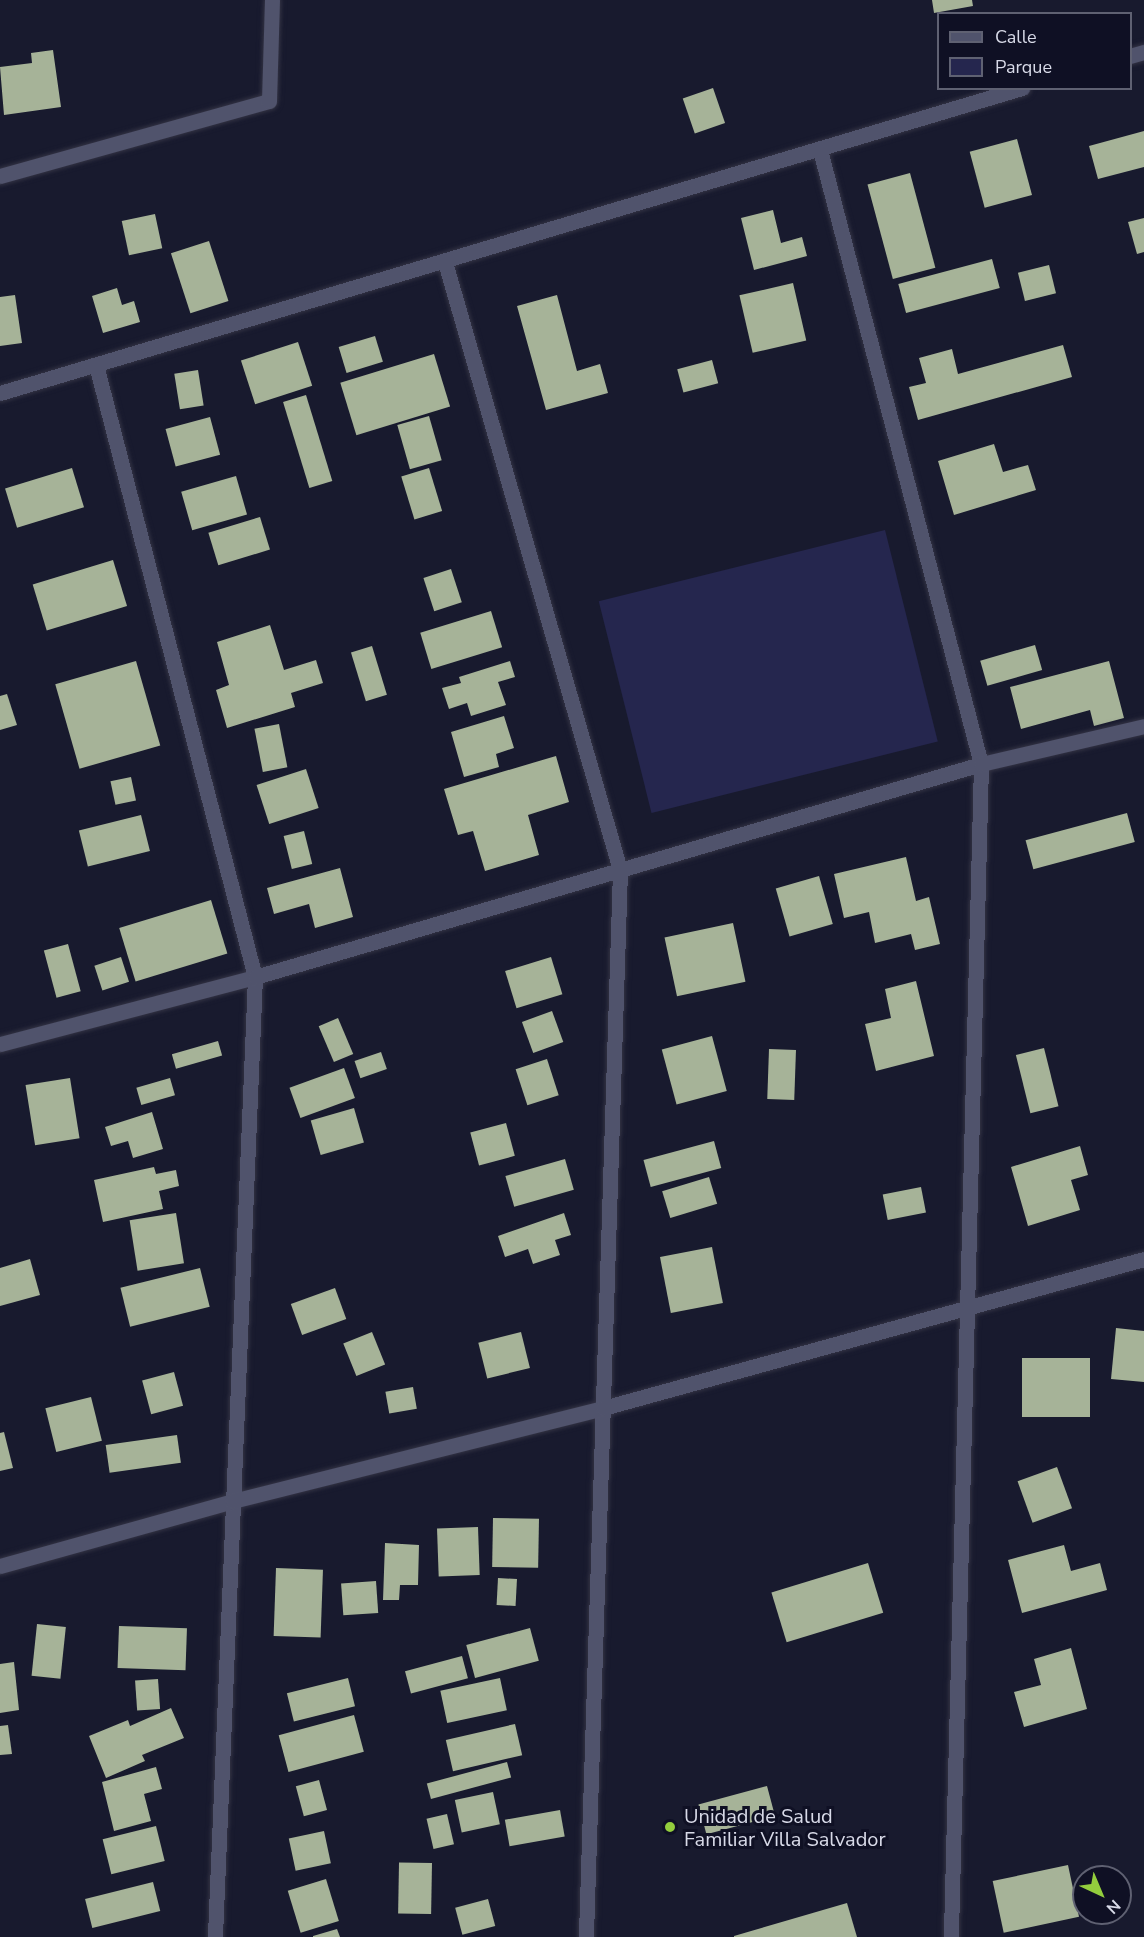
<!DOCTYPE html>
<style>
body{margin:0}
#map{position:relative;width:1144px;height:1937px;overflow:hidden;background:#181a2e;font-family:"Nunito Sans",sans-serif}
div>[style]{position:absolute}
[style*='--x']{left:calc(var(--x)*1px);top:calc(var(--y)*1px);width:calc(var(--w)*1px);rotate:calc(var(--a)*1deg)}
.green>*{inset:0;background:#25264e;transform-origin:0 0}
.building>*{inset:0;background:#a6b398;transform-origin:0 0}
.roads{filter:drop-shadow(0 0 2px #334) drop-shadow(0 0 2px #334)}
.minor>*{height:15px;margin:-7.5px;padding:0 7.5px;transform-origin:7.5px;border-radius:7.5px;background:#50536c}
.dots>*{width:16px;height:16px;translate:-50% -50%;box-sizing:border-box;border:3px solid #0f1024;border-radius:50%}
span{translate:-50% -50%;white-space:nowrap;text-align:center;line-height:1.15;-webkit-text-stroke:6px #0f1024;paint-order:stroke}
.poi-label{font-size:20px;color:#d8dae8}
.left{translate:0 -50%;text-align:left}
.legend{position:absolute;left:937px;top:12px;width:195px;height:78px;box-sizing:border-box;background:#0f1024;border:2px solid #5f6172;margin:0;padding:8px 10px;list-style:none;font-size:18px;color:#d8dae8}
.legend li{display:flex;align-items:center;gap:12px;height:30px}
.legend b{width:30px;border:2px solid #5f6172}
.north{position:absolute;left:1072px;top:1865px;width:60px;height:60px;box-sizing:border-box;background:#0f1024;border:2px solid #5f6172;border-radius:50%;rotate:136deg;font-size:16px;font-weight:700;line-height:24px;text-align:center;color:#d8dae8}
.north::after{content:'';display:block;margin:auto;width:21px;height:27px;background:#93cd3d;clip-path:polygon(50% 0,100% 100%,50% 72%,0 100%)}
</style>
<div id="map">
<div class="green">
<div style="left:885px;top:530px;width:218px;height:295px;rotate:76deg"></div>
</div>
<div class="building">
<div style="clip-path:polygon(932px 0,972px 0,973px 6px,934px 13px)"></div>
<div style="clip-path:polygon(53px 50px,61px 107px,4px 115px,0 67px,32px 63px,31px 53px)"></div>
<div style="left:713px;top:88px;width:37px;height:32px;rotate:71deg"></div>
<div style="clip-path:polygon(1144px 131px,1144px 167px,1098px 179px,1089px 146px)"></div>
<div style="left:1017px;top:139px;width:58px;height:49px;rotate:75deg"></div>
<div style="left:910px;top:173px;width:98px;height:44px;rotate:75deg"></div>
<div style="clip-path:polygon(773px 210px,781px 243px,802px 237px,807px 256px,754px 270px,741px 218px)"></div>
<div style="left:155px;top:214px;width:35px;height:34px;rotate:78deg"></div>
<div style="clip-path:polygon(1144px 218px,1144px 252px,1137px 254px,1128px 222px)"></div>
<div style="left:209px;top:241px;width:63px;height:40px;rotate:72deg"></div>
<div style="left:992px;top:259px;width:30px;height:97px;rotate:75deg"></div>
<div style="left:1049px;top:265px;width:29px;height:32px;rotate:76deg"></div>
<div style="left:793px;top:283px;width:59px;height:55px;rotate:77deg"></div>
<div style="clip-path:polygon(117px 288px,122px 305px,134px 301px,140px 322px,103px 333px,92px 296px)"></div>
<div style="clip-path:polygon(15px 295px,22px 343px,0 346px,0 297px)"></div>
<div style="clip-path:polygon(557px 295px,577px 371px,600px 364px,608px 393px,546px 410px,517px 306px)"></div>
<div style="left:375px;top:336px;width:27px;height:38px;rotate:73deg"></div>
<div style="left:298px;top:342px;width:46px;height:60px;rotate:72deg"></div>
<div style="clip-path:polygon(1063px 345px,1072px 377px,918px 420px,909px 387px,926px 383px,919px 358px,952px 349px,958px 374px)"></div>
<div style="left:434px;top:354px;width:55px;height:98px;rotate:73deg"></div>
<div style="left:712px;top:360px;width:24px;height:36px;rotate:75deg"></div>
<div style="left:198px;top:370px;width:36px;height:24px;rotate:81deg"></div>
<div style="left:306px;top:395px;width:90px;height:24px;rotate:73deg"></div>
<div style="left:429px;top:416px;width:46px;height:33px;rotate:74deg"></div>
<div style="left:210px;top:417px;width:39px;height:46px;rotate:75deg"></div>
<div style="clip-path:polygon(994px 444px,1003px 472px,1028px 465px,1036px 490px,954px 515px,938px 461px)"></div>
<div style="left:72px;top:468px;width:41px;height:70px;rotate:73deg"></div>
<div style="left:429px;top:468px;width:45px;height:29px;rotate:73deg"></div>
<div style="left:236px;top:476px;width:40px;height:57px;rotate:74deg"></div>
<div style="left:260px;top:517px;width:34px;height:54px;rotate:73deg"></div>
<div style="left:113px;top:560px;width:48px;height:84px;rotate:73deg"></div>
<div style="left:451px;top:569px;width:35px;height:29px;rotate:72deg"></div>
<div style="left:491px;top:611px;width:38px;height:74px;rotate:73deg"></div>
<div style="clip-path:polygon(270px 625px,284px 670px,316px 660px,323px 683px,291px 693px,295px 707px,227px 728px,216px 690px,229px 685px,217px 642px)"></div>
<div style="left:1035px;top:645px;width:26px;height:57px;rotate:74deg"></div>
<div style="left:372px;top:646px;width:51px;height:22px;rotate:73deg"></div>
<div style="left:136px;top:661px;width:88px;height:84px;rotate:74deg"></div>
<div style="clip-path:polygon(510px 661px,515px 677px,498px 682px,506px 705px,471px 716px,467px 703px,449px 709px,442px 688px,461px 683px,459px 677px)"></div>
<div style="clip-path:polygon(1109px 661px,1124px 718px,1094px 726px,1090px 710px,1021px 729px,1010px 687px)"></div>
<div style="clip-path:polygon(7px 694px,17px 725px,0 730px,0 696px)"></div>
<div style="clip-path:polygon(504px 716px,514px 748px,496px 754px,499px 767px,464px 777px,451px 732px)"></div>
<div style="left:279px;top:724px;width:44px;height:25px;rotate:79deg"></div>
<div style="clip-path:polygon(556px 756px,569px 802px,528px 815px,539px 855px,485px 871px,473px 831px,458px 835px,444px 789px)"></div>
<div style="left:306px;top:769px;width:41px;height:52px;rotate:72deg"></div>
<div style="left:131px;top:777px;width:24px;height:21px;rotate:78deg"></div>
<div style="left:1127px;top:813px;width:30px;height:105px;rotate:75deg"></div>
<div style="left:141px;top:815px;width:37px;height:64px;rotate:76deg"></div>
<div style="left:304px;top:831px;width:34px;height:21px;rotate:76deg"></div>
<div style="clip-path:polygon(906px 857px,916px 901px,929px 897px,940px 944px,915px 950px,911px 934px,875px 943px,869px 912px,844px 918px,834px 874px)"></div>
<div style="clip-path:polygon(340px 868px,353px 917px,315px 928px,309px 904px,274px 914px,267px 888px)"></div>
<div style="left:819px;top:876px;width:50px;height:45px;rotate:74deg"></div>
<div style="left:211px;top:900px;width:56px;height:96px;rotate:73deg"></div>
<div style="left:733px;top:923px;width:60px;height:70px;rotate:78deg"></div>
<div style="left:68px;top:944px;width:49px;height:25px;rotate:75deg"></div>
<div style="left:121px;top:957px;width:26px;height:28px;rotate:72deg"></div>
<div style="left:551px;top:957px;width:39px;height:48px;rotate:73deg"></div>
<div style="clip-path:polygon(916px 981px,934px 1056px,876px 1071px,865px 1024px,891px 1018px,885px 989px)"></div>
<div style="left:552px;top:1011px;width:33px;height:32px;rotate:70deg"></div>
<div style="left:338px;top:1018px;width:39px;height:21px;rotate:67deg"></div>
<div style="left:712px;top:1036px;width:57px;height:52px;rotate:75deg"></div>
<div style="left:218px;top:1041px;width:15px;height:48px;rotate:74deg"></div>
<div style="left:1044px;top:1048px;width:60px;height:29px;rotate:76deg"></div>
<div style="left:769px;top:1049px;width:27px;height:50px;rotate:2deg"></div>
<div style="left:381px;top:1052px;width:18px;height:28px;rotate:71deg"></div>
<div style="left:547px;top:1059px;width:38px;height:33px;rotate:72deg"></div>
<div style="left:344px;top:1068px;width:32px;height:58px;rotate:70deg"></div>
<div style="left:70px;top:1078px;width:61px;height:45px;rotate:81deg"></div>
<div style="left:170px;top:1078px;width:18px;height:35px;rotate:74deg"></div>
<div style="left:354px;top:1108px;width:36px;height:45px;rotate:74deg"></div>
<div style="clip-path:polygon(152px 1112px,163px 1149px,133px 1158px,128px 1141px,111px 1146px,105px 1127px)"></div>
<div style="left:506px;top:1123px;width:34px;height:37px;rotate:75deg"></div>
<div style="left:714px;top:1141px;width:28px;height:73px;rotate:75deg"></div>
<div style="clip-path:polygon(1080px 1146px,1088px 1175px,1071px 1180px,1080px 1210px,1028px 1226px,1011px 1167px)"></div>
<div style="left:565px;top:1159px;width:32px;height:62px;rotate:74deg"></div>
<div style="clip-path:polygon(154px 1167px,156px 1174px,176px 1170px,179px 1186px,159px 1191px,163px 1209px,103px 1222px,94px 1180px)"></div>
<div style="left:709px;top:1177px;width:28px;height:49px;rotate:73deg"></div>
<div style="left:921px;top:1187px;width:26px;height:39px;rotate:79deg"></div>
<div style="left:176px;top:1213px;width:51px;height:47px;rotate:81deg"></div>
<div style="clip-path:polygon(564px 1213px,571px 1235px,555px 1240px,560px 1255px,533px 1264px,528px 1249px,505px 1257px,498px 1236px)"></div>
<div style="left:712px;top:1247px;width:57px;height:53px;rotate:79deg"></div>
<div style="clip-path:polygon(30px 1259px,40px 1295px,0 1306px,0 1268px)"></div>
<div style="left:200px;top:1268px;width:40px;height:82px;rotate:76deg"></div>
<div style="left:335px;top:1288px;width:33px;height:47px;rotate:70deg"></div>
<div style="clip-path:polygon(1116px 1328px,1144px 1331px,1144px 1382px,1111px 1379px)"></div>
<div style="left:372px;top:1332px;width:35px;height:31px;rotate:68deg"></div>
<div style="left:521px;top:1332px;width:37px;height:44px;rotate:76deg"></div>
<div style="left:1022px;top:1358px;width:68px;height:59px"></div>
<div style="left:174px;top:1372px;width:35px;height:33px;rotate:75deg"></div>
<div style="left:413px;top:1387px;width:22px;height:28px;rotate:80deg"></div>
<div style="left:91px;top:1397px;width:45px;height:47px;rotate:76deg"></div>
<div style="clip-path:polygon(4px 1432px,13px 1468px,0 1471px,0 1433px)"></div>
<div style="left:177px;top:1435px;width:28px;height:72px;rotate:82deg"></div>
<div style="left:1057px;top:1467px;width:44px;height:42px;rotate:70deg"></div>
<div style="left:493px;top:1518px;width:46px;height:49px;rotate:1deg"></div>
<div style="left:478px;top:1527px;width:48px;height:41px;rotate:88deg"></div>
<div style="clip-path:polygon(385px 1543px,419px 1545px,418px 1585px,400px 1585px,399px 1600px,383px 1600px)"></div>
<div style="clip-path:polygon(1064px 1545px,1071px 1571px,1100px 1563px,1107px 1590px,1022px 1613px,1008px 1560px)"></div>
<div style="left:868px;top:1563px;width:52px;height:101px;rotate:73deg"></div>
<div style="left:276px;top:1568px;width:47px;height:68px;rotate:2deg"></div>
<div style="left:498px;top:1578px;width:19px;height:27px;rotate:3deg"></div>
<div style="left:376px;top:1581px;width:32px;height:35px;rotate:86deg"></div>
<div style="left:37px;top:1624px;width:29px;height:52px;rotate:6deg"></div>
<div style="left:119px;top:1626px;width:68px;height:42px;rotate:2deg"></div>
<div style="left:530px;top:1628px;width:34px;height:66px;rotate:75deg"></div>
<div style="clip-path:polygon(1071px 1648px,1087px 1709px,1024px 1727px,1014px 1692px,1041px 1685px,1034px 1659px)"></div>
<div style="left:462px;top:1656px;width:23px;height:59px;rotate:75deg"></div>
<div style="clip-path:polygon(14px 1662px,19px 1710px,0 1713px,0 1664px)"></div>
<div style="left:348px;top:1678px;width:29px;height:63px;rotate:76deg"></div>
<div style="left:500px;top:1678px;width:33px;height:61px;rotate:78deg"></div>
<div style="left:158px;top:1679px;width:30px;height:23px;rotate:86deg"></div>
<div style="clip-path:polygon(171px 1708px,184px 1738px,142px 1755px,145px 1761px,106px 1778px,89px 1736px,128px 1720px,130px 1726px)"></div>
<div style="left:354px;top:1715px;width:38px;height:78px;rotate:75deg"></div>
<div style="left:515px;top:1724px;width:32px;height:71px;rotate:77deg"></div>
<div style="clip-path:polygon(8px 1725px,12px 1754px,0 1755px,0 1726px)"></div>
<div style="left:507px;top:1762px;width:16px;height:83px;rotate:75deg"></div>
<div style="clip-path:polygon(156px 1767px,162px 1789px,144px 1794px,151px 1821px,114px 1831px,102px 1782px)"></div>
<div style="left:319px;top:1780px;width:31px;height:24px;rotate:75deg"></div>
<div style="left:767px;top:1786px;width:31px;height:71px;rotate:75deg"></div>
<div style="left:493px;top:1792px;width:33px;height:39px;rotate:78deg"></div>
<div style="left:560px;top:1810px;width:27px;height:56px;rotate:80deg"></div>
<div style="left:447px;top:1814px;width:31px;height:21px;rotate:77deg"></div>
<div style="left:156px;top:1826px;width:36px;height:55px;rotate:76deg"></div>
<div style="left:324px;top:1831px;width:33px;height:36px;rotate:78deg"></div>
<div style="left:432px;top:1863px;width:51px;height:33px;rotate:91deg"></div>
<div style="left:1068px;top:1865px;width:53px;height:77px;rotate:78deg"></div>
<div style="left:326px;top:1879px;width:44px;height:40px;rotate:73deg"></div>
<div style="left:153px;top:1882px;width:30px;height:70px;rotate:76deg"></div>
<div style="left:488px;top:1899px;width:28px;height:34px;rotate:75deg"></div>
<div style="clip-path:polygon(847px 1903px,857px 1937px,734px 1937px,734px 1936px)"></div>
<div style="clip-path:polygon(337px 1929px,340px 1937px,313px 1937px,313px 1936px)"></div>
</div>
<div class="roads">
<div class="minor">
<div style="--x:1130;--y:56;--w:15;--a:-16"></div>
<div style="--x:820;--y:150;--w:635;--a:75.31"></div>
<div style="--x:981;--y:764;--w:1173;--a:91.47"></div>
<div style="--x:0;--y:176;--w:279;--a:-15.6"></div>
<div style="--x:269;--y:101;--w:101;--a:-88.3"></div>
<div style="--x:445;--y:262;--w:633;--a:73.94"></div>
<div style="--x:620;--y:870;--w:1068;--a:91.83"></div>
<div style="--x:96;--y:365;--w:632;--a:75.44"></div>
<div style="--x:255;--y:977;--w:961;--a:92.39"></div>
<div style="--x:0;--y:393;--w:1067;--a:-16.62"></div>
<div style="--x:0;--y:1044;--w:264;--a:-14.7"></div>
<div style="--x:255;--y:977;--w:757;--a:-16.35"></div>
<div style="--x:981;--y:764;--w:167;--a:-13.1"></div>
<div style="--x:0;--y:1566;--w:242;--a:-15.6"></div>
<div style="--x:233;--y:1501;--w:382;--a:-14.1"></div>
<div style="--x:603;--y:1408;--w:561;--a:-15.4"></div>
</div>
</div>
<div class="dots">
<div style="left:670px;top:1827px;background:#93cd3d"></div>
</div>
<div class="poi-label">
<span class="left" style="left:684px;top:1828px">Unidad de Salud<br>Familiar Villa Salvador</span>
</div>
<ul class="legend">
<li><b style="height:8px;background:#50536c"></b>Calle</li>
<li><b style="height:16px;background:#25264e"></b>Parque</li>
</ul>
<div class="north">N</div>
</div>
